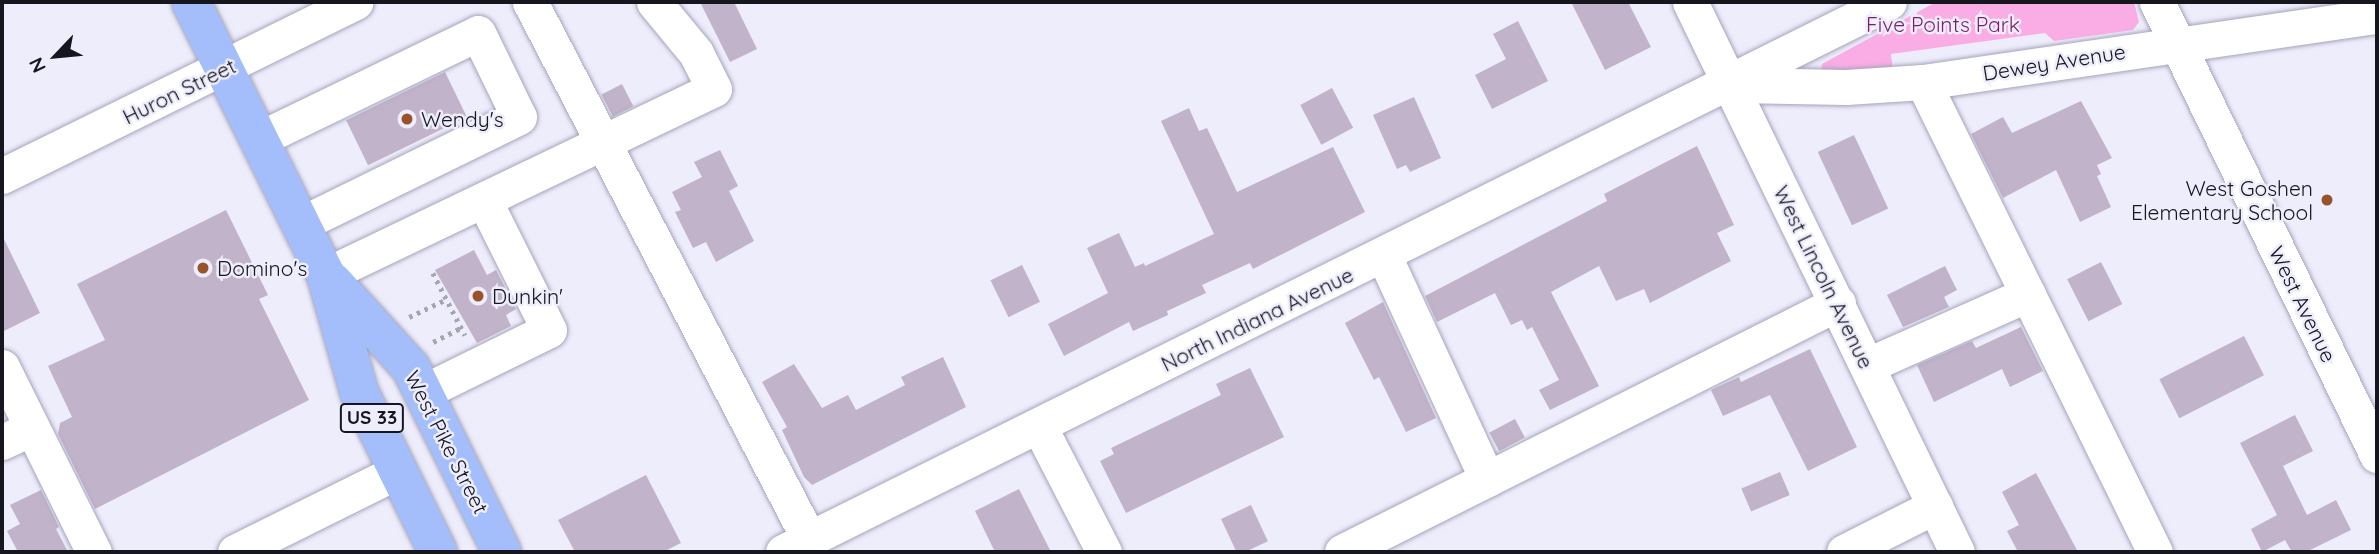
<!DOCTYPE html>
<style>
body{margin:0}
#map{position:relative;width:2379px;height:554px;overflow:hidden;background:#eeedfc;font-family:Quicksand,sans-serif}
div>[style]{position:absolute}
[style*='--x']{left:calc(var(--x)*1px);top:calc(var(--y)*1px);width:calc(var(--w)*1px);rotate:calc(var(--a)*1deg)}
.green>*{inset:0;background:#faade5}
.building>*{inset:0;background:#c1b3c9;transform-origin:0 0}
.path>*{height:4.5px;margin-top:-2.25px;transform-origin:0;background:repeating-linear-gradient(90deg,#a6a6b2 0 3.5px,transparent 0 8.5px)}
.roads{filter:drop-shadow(0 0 2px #a6a4bb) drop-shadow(0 0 2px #a6a4bb)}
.minor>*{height:35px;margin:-17.5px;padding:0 17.5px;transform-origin:17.5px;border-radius:17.5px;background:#fff}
.highway>*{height:38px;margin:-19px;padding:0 19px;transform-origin:19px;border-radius:19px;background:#a3befb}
.dots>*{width:19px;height:19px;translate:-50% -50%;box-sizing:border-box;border:4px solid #eeedfc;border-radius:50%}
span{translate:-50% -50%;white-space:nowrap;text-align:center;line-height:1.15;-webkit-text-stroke:5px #eeedfc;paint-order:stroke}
.shield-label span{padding:2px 5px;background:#eeedfc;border:2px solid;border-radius:5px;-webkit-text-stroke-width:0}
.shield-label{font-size:19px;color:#16161e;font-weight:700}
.park-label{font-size:21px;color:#7c1f6a}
.street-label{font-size:21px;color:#16161e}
.poi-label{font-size:21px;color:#16161e}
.left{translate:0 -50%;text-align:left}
.right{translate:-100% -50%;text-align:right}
.frame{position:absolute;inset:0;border:4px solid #16161e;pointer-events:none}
.north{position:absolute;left:21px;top:21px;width:70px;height:70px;-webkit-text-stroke:5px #eeedfc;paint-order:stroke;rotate:244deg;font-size:19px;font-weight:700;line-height:28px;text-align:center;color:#16161e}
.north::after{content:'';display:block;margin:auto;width:24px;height:32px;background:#16161e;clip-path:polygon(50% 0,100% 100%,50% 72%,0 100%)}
</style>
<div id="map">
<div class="green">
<div style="clip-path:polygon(1936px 2px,2134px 2px,2139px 22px,2133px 30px,2054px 41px,2045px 33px,1891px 54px,1893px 72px,1821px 71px,1822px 64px)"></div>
</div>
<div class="building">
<div style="clip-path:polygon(700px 2px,734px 2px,757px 49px,730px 62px)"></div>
<div style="clip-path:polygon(1571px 2px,1628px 2px,1651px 47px,1605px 70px)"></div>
<div style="clip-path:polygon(1518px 21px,1548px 81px,1492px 109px,1475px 75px,1506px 59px,1493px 34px)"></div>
<div style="left:445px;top:72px;width:50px;height:110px;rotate:64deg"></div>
<div style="left:622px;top:84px;width:25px;height:23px;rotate:63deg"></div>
<div style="left:1332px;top:88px;width:45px;height:36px;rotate:62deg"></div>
<div style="clip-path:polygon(1414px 97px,1441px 158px,1410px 172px,1406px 165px,1397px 169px,1373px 115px)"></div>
<div style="clip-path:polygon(2081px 101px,2112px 158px,2097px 165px,2101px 174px,2097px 176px,2111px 207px,2080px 222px,2056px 170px,2003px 198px,1971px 134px,2003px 117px,2012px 133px)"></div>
<div style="clip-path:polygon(1189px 108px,1199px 131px,1207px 128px,1237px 192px,1333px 147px,1365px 212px,1253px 269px,1250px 263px,1202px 285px,1206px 293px,1167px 311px,1168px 315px,1133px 331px,1129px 322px,1064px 356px,1048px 324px,1108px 293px,1087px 248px,1119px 233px,1135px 267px,1144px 263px,1145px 266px,1214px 234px,1161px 121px)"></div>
<div style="left:1854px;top:135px;width:81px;height:40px;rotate:65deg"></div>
<div style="clip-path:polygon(1697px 146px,1734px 225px,1717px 233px,1731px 261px,1650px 303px,1644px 289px,1616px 301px,1599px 266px,1551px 292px,1599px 386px,1550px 410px,1539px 390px,1559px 380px,1532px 327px,1527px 330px,1522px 320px,1511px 325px,1495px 293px,1437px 322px,1425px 296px,1607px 201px,1604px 194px)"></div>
<div style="clip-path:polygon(720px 150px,738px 186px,729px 191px,754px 241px,716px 262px,706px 242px,693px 248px,675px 212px,681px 210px,672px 192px,702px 177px,694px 162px)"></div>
<div style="clip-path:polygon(226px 210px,268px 295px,259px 299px,309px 400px,95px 509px,58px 434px,60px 423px,72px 417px,48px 366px,105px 340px,77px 284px)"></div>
<div style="clip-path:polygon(2px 235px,40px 313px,2px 332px)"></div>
<div style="clip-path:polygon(474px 250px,487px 275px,496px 270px,516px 309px,506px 315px,511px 326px,477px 343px,435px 270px)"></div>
<div style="left:2101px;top:262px;width:47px;height:38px;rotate:63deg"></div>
<div style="left:1022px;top:265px;width:41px;height:35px;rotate:64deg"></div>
<div style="clip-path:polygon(1945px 266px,1957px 290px,1944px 297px,1949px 307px,1903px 327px,1887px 295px)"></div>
<div style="clip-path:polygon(1383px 302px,1436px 418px,1406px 432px,1379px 377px,1374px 380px,1345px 323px)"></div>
<div style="clip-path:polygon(2021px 327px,2043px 371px,2010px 387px,2002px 369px,1934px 402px,1917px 365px,1972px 341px,1976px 348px)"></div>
<div style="left:2244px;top:336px;width:44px;height:95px;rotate:63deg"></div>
<div style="clip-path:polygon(1810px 349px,1857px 447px,1808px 471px,1770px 395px,1723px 416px,1711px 390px,1739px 377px,1741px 382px)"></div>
<div style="clip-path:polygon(943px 357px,966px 407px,812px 485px,804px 477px,782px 430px,787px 427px,762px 382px,794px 364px,822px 408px,848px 395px,856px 410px,905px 385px,901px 377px)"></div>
<div style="clip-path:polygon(1250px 368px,1284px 437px,1126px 513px,1100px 461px,1114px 454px,1111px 448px,1221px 395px,1216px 384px)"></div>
<div style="clip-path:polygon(2295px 415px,2313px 451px,2283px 466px,2307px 515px,2336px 500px,2351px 530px,2306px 552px,2292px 552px,2285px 540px,2262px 552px,2251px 529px,2277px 515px,2240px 443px)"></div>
<div style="left:1515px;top:419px;width:21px;height:29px;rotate:62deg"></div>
<div style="left:1780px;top:472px;width:25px;height:42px;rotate:67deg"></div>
<div style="clip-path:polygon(2036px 473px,2078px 552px,2018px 552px,2007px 531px,2019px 525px,2002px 492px)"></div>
<div style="clip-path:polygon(646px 475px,681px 543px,663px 552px,575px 552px,558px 520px)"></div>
<div style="clip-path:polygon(1019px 489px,1051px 552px,995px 552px,975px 511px)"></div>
<div style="clip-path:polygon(41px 490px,59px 527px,56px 529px,68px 552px,18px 552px,7px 531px,20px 524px,10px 505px)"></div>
<div style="left:1251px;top:505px;width:40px;height:33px;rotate:65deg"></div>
</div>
<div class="path">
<div style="--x:433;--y:273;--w:70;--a:62.7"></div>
<div style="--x:409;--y:317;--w:42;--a:-25.3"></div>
<div style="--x:433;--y:342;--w:31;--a:-27"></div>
</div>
<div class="roads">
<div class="minor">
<div style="--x:530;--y:2;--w:605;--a:62.55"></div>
<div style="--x:1690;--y:2;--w:611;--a:64.11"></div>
<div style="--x:2157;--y:2;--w:504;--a:64.1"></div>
<div style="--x:1923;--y:82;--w:524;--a:63.73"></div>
<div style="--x:1734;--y:85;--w:112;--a:1"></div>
<div style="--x:1846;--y:87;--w:77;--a:-3.7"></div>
<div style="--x:1923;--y:82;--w:459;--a:-8.3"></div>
<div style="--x:259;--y:139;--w:243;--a:-25.8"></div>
<div style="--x:478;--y:33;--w:93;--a:64"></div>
<div style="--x:519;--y:117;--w:243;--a:153.9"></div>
<div style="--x:2;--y:176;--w:394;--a:-26.2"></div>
<div style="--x:1384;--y:256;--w:246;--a:65.2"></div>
<div style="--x:326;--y:275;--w:430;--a:-25.6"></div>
<div style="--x:714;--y:89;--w:40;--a:-116.6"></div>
<div style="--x:696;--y:53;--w:66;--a:-129.5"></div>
<div style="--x:1868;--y:365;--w:175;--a:-23.9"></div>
<div style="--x:2;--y:367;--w:207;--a:63.6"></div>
<div style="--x:423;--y:392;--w:140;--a:-26.2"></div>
<div style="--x:549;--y:330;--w:143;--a:-116.6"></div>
<div style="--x:1039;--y:426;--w:142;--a:62.7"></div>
<div style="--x:2;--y:442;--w:33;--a:-25"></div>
<div style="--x:235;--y:552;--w:182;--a:-26.4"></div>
<div style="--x:783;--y:552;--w:1235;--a:-26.44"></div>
<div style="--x:1342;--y:552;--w:555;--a:-26.66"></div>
<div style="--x:1844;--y:552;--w:102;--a:-26.8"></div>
</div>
<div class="highway">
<div style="--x:191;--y:2;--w:305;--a:63.7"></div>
<div style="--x:326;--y:275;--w:122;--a:74.2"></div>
<div style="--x:359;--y:392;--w:178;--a:63.7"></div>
<div style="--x:333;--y:282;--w:116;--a:47.8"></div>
<div style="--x:411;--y:368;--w:205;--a:63.7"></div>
</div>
</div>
<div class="dots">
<div style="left:407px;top:119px;background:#99532a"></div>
<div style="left:2327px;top:200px;background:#99532a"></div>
<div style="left:203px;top:268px;background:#99532a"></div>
<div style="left:478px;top:296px;background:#99532a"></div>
</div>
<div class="shield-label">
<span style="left:372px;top:418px">US 33</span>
</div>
<div class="park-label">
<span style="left:1943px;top:24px">Five Points Park</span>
</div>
<div class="street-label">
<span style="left:2054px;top:62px;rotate:-9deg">Dewey Avenue</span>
<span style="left:179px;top:91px;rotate:-26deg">Huron Street</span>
<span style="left:1824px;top:277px;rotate:64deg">West Lincoln Avenue</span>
<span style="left:2303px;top:304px;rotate:64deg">West Avenue</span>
<span style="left:1257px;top:319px;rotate:-26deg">North Indiana Avenue</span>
<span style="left:447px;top:442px;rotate:63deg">West Pike Street</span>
</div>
<div class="poi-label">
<span class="left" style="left:421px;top:119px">Wendy's</span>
<span class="right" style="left:2313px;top:200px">West Goshen<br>Elementary School</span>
<span class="left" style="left:217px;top:268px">Domino's</span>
<span class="left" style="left:492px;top:296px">Dunkin'</span>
</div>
<div class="frame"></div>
<div class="north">N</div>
</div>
